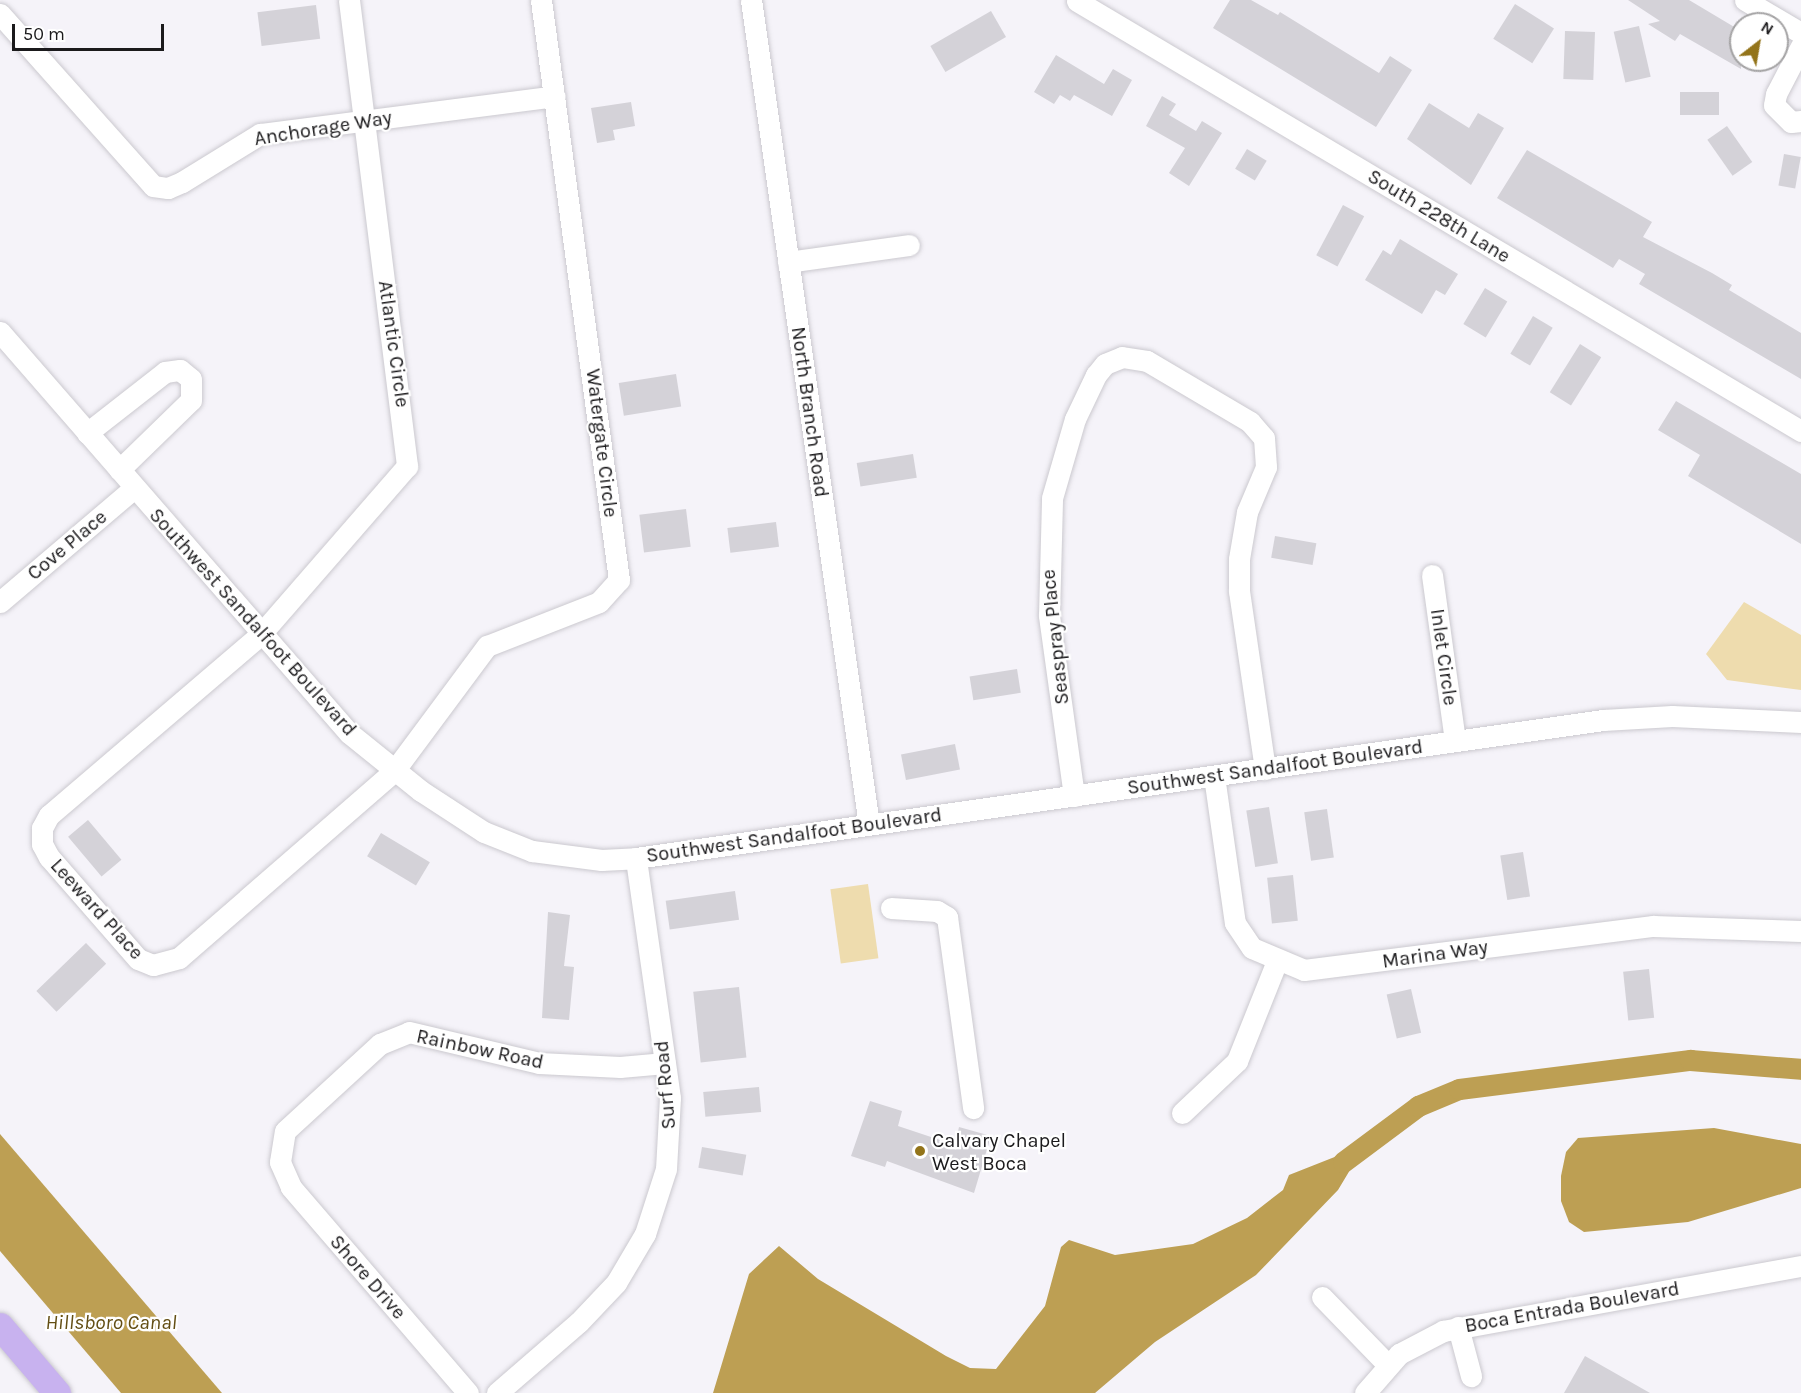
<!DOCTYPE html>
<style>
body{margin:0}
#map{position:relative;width:1801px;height:1393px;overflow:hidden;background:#f5f3f9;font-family:Karla,sans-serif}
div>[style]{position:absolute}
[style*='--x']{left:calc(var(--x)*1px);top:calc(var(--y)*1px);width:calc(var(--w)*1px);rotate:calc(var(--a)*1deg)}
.green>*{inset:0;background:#eedcae;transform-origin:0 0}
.water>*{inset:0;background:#bd9f53}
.canal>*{height:21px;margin:-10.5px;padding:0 10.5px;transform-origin:10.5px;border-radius:10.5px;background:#bd9f53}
.building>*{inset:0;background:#d4d2d8;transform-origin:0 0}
.roads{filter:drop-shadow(0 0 2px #cbc9cf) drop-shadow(0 0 2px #cbc9cf)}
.minor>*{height:21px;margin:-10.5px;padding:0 10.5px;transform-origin:10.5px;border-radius:10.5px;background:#fff}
.major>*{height:27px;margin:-13.5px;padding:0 13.5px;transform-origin:13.5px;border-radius:13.5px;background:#c8b2ef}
.dots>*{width:16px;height:16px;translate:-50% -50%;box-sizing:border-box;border:3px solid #fff;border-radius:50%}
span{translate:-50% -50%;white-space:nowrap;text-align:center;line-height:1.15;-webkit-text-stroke:4.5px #fff;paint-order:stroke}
.street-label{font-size:20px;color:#1b1a1c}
.poi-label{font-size:20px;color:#1b1a1c}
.left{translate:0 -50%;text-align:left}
.water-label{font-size:21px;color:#634e14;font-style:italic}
.north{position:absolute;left:1729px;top:12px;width:60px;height:60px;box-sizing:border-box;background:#fff;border:2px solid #a4a3a4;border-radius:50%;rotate:31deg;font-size:16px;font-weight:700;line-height:24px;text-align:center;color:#1b1a1c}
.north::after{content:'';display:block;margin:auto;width:21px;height:27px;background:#93741a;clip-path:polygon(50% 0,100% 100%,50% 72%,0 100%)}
.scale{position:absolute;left:12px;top:24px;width:152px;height:27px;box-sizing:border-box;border:3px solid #1b1a1c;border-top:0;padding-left:8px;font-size:18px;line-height:21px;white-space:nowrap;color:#1b1a1c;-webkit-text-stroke:4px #fff;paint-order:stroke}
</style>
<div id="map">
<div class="green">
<div style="clip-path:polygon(1744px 602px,1801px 635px,1801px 690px,1727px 680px,1706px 654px)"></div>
<div style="left:868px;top:884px;width:75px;height:38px;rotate:82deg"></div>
</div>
<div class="water">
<div style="clip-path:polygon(1714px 1128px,1801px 1144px,1801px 1188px,1688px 1222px,1584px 1232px,1569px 1222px,1561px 1201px,1561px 1176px,1566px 1152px,1578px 1138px)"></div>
<div style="clip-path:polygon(0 1134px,222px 1393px,121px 1393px,0 1251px)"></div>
<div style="clip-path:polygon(1365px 1145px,1338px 1190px,1256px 1275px,1155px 1342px,1095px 1393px,713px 1393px,749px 1274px,779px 1246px,818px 1279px,946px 1356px,970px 1368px,996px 1369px,1045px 1306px,1061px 1247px,1069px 1240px,1115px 1255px,1193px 1244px,1247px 1218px,1283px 1190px,1289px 1175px)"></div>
</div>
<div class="canal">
<div style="--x:1343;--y:1162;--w:94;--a:-36.7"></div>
<div style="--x:1418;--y:1106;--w:44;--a:-22.5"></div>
<div style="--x:1459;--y:1089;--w:233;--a:-7.2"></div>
<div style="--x:1690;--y:1060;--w:111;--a:4.6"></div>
</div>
<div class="building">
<div style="clip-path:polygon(1230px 0,1251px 0,1278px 15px,1280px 12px,1379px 73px,1390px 56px,1412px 70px,1376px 127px,1213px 28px)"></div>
<div style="clip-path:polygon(1628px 0,1689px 0,1741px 31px,1741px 69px,1680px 34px,1675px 41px,1648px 24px,1660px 21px)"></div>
<div style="left:1515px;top:4px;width:46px;height:41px;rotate:32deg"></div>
<div style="left:316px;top:5px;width:34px;height:59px;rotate:83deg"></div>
<div style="left:991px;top:11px;width:30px;height:70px;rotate:60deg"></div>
<div style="left:1639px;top:26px;width:52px;height:26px;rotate:77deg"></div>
<div style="left:1565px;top:31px;width:30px;height:48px;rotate:2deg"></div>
<div style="clip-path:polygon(1056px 55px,1104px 84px,1113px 69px,1132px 80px,1112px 116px,1074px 95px,1070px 101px,1060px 95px,1054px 104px,1034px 92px)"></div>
<div style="left:1680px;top:92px;width:39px;height:23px"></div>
<div style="clip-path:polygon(1162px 96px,1176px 104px,1169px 115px,1196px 131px,1202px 121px,1222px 133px,1189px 186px,1169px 173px,1185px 148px,1146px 126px)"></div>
<div style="clip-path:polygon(631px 102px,635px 126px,613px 130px,615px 140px,597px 143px,591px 108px)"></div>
<div style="clip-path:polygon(1429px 103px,1469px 128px,1478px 113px,1504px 128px,1471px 185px,1407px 139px)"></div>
<div style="left:1727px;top:126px;width:44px;height:24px;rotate:55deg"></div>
<div style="left:1247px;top:149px;width:23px;height:23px;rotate:31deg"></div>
<div style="clip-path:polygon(1527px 150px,1652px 222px,1643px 237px,1712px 273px,1732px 285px,1729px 290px,1801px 333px,1801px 379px,1639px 284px,1645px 274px,1619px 259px,1613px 268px,1497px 198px)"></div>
<div style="left:1784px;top:154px;width:17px;height:32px;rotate:10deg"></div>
<div style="left:1343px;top:205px;width:24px;height:57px;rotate:28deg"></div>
<div style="clip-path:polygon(1400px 239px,1458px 274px,1445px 295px,1436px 290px,1422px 314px,1365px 280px,1383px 250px,1391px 255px)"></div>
<div style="left:1485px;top:288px;width:26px;height:42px;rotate:31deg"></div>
<div style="left:1533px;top:316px;width:23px;height:44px;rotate:31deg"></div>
<div style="left:1580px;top:344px;width:25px;height:57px;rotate:32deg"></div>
<div style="left:676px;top:374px;width:33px;height:58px;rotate:81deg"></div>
<div style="clip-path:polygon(1676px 401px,1801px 474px,1801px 544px,1688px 476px,1700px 455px,1658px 430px)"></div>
<div style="left:913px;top:454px;width:24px;height:57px;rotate:81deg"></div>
<div style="left:686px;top:509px;width:38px;height:47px;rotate:83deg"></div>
<div style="left:776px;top:522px;width:25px;height:49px;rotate:83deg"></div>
<div style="left:1275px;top:536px;width:42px;height:22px;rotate:10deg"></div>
<div style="left:1017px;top:669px;width:24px;height:48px;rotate:81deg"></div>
<div style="left:955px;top:744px;width:26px;height:55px;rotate:79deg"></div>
<div style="left:1269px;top:807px;width:57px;height:23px;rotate:81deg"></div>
<div style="left:1327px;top:809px;width:49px;height:23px;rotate:82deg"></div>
<div style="left:88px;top:820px;width:52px;height:26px;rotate:50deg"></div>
<div style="left:381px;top:833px;width:57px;height:27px;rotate:31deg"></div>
<div style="left:1523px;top:852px;width:45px;height:23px;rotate:81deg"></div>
<div style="left:1293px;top:875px;width:46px;height:26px;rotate:84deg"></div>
<div style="left:735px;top:891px;width:29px;height:70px;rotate:82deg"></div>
<div style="clip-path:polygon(548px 912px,570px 915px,564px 966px,574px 967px,569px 1020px,542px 1018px)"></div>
<div style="left:86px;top:943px;width:29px;height:69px;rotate:46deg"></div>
<div style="left:1649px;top:969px;width:49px;height:26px;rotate:84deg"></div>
<div style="left:739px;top:987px;width:71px;height:46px;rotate:84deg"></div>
<div style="left:1411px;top:989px;width:45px;height:25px;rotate:77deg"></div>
<div style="left:759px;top:1087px;width:25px;height:56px;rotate:85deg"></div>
<div style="clip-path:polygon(870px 1101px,902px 1111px,898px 1126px,955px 1145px,959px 1127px,991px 1136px,974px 1193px,887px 1161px,885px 1167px,851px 1156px)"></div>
<div style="left:702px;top:1147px;width:45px;height:21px;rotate:10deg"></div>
<div style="clip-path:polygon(1585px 1356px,1650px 1393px,1564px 1393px)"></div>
</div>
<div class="roads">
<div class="minor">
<div style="--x:349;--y:0;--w:470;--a:82.9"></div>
<div style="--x:407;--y:466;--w:224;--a:131"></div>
<div style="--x:260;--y:635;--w:277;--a:139.5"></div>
<div style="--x:49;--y:815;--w:15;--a:118"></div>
<div style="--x:42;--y:828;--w:16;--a:90"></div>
<div style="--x:42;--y:844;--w:15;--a:62"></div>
<div style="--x:49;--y:857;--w:135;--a:48.9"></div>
<div style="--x:138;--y:959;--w:16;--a:22"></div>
<div style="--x:153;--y:965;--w:27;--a:-15"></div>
<div style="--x:179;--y:958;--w:285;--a:-41"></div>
<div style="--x:394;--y:771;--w:156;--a:-53.4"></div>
<div style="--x:487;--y:646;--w:120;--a:-21.4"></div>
<div style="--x:599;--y:602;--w:30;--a:-48"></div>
<div style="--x:619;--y:580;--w:585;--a:-97.66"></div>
<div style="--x:751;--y:0;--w:833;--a:81.86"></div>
<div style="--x:1745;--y:0;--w:65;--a:30.5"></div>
<div style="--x:1077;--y:1;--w:842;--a:30.71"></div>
<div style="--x:0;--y:14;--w:230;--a:48.3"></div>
<div style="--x:153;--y:186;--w:15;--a:8"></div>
<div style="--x:168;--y:188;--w:15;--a:-23"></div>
<div style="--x:182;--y:182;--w:92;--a:-31.6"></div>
<div style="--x:260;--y:134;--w:297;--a:-7.3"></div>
<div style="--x:1801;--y:46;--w:54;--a:117.5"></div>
<div style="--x:1776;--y:94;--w:11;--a:100"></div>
<div style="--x:1774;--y:105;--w:24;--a:45"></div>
<div style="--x:1791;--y:122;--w:10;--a:-6"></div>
<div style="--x:788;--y:262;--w:122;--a:-8"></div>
<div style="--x:0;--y:332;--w:532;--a:48.97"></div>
<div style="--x:349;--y:733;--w:92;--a:38.9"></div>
<div style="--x:421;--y:791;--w:75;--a:33.1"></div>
<div style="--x:484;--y:832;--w:52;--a:21.6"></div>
<div style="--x:532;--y:851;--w:70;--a:7.4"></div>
<div style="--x:601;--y:860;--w:35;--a:-3"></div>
<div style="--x:636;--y:858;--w:977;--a:-8.12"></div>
<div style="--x:1603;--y:720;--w:69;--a:-3.3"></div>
<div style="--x:1672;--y:716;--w:129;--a:2.7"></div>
<div style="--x:87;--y:433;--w:99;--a:-38"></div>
<div style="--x:165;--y:372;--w:15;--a:-8"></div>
<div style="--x:180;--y:370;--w:14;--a:39"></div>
<div style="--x:191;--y:379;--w:21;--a:90"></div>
<div style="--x:191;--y:400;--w:100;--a:135.8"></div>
<div style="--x:1432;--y:575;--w:167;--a:82.1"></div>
<div style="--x:0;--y:602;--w:176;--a:-40.4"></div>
<div style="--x:1214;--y:776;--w:148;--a:81.9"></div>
<div style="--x:1235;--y:923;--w:30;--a:56"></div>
<div style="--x:1252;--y:948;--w:56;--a:22.9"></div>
<div style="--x:1304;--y:970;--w:352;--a:-7.2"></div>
<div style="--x:1653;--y:926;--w:148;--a:1.9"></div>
<div style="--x:1074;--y:796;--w:183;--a:-97.9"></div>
<div style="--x:1049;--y:615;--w:117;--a:-88.5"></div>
<div style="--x:1052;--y:498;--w:82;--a:-73.8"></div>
<div style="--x:1075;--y:419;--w:49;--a:-64.5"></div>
<div style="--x:1096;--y:375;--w:14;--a:-51"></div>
<div style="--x:1105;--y:364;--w:18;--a:-22"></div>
<div style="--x:1122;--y:357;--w:25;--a:9"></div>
<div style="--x:1147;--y:361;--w:120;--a:30.6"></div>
<div style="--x:1250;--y:422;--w:21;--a:49"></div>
<div style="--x:1264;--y:438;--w:29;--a:86"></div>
<div style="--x:1266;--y:467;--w:49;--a:112.9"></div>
<div style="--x:1247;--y:512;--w:48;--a:99.7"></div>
<div style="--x:1239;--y:559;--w:32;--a:90"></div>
<div style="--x:1239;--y:591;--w:180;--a:81.7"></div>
<div style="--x:891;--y:908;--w:46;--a:3.7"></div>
<div style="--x:937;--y:911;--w:12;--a:31"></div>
<div style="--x:947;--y:917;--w:193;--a:82.2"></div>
<div style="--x:1182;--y:1113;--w:76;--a:-43.4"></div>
<div style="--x:1237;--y:1061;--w:108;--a:-68.2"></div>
<div style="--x:1322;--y:1297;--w:93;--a:45.9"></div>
<div style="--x:1458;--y:1327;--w:51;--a:75.1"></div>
<div style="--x:468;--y:1393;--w:272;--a:-130.7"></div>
<div style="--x:291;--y:1187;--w:27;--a:-114"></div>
<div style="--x:280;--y:1162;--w:31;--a:-81"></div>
<div style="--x:285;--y:1131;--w:129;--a:-42.5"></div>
<div style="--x:380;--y:1044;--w:31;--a:-22"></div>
<div style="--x:409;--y:1032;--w:134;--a:13.4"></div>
<div style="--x:539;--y:1063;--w:81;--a:2.8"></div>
<div style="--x:620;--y:1067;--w:45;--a:-5.1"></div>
<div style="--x:497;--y:1393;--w:108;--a:-40.9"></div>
<div style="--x:579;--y:1322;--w:54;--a:-46.5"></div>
<div style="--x:616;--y:1283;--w:57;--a:-59.4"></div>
<div style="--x:645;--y:1234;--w:68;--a:-72.1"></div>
<div style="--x:666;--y:1169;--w:71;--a:-86.8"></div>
<div style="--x:670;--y:1098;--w:242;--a:-98.1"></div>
<div style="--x:1365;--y:1393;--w:52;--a:-48.9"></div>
<div style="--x:1399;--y:1354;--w:50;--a:-27.6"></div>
<div style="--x:1443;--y:1331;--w:364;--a:-10.3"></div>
</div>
<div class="major">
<div style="--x:0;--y:1326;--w:88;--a:49.6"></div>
</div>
</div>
<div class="dots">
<div style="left:920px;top:1151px;background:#93741a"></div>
</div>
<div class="street-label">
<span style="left:323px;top:128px;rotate:-9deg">Anchorage Way</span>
<span style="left:1439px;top:216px;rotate:31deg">South 228th Lane</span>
<span style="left:394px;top:344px;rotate:82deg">Atlantic Circle</span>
<span style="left:810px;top:412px;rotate:82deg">North Branch Road</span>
<span style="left:602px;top:443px;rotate:83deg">Watergate Circle</span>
<span style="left:67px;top:545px;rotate:-40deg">Cove Place</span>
<span style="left:253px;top:622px;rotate:48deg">Southwest Sandalfoot Boulevard</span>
<span style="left:1055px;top:637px;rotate:-96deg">Seaspray Place</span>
<span style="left:1444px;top:657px;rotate:82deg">Inlet Circle</span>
<span style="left:1275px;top:767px;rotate:-8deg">Southwest Sandalfoot Boulevard</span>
<span style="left:794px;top:835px;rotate:-8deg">Southwest Sandalfoot Boulevard</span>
<span style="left:97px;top:909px;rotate:48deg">Leeward Place</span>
<span style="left:1435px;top:954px;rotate:-8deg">Marina Way</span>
<span style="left:480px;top:1049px;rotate:12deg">Rainbow Road</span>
<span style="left:665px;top:1085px;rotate:-95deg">Surf Road</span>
<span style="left:368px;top:1277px;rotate:49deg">Shore Drive</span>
<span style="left:1572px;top:1307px;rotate:-10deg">Boca Entrada Boulevard</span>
</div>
<div class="poi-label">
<span class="left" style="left:932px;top:1152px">Calvary Chapel<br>West Boca</span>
</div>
<div class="water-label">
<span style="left:111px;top:1322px">Hillsboro Canal</span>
</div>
<div class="north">N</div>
<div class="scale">50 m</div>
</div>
